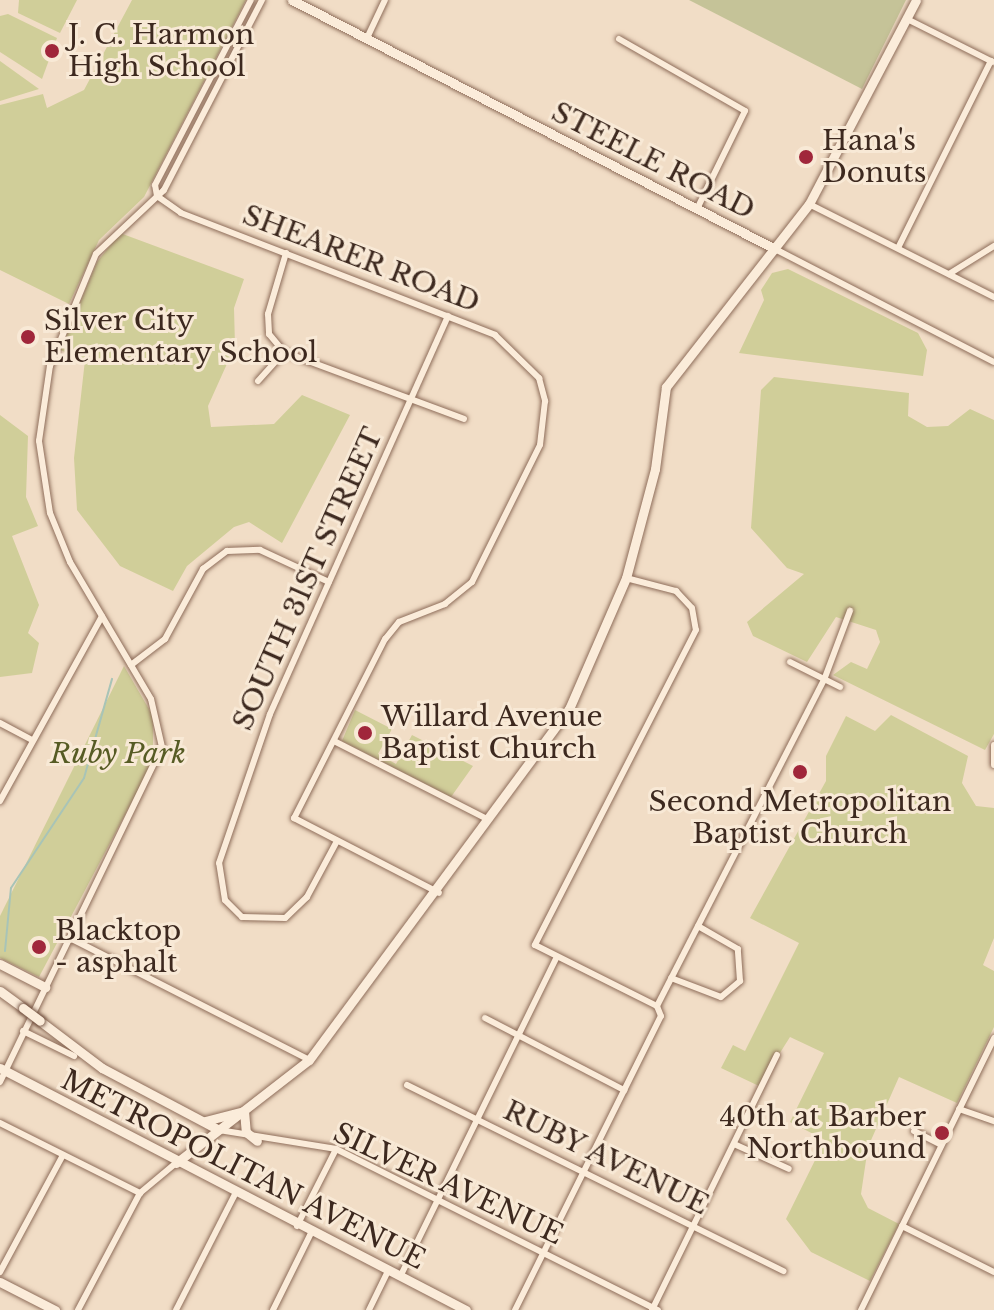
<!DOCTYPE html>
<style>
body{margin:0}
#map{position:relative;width:994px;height:1310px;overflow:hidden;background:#f1ddc6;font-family:"Libre Baskerville",serif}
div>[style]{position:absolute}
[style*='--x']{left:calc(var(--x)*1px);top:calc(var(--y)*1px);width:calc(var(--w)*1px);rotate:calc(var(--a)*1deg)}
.green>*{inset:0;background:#d0ce99}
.cemetery>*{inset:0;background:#c5c398}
.stream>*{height:2px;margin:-1px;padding:0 1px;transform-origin:1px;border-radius:1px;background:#a8c4b7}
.roads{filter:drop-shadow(0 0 2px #8e6d5a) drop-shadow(0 0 2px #8e6d5a)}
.street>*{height:6px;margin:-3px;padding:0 3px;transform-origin:3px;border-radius:3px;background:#fbecda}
.secondary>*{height:9px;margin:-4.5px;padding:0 4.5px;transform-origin:4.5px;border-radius:4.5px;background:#fbecda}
.bridges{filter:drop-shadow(0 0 2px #704e3d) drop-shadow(0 0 2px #704e3d)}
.secondary-bridge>*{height:9px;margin:-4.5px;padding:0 4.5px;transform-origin:4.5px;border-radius:4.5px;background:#fbecda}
.dots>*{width:22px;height:22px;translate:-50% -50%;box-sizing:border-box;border:4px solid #f8e9d6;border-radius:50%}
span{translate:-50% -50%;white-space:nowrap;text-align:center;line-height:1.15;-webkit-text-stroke:6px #f8e9d6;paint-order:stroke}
.poi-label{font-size:28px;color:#3d291f}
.left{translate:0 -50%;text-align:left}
.right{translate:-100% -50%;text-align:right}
.street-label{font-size:28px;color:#3d291f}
.park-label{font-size:28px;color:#565b24;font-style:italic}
</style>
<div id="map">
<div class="green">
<div style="clip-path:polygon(19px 0,77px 0,60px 33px,18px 13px)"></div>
<div style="clip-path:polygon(132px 0,246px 0,144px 197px,99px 240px,69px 304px,0 270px,0 105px,43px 94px,47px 108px,84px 90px)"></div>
<div style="clip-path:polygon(8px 14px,57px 38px,42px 79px,0 52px,0 16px)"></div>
<div style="clip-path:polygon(0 61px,39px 89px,0 101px)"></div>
<div style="clip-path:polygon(120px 233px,244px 279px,234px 308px,235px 346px,208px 406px,211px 427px,274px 424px,302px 395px,350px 415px,282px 543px,249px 522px,234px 527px,187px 566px,173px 591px,120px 566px,77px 510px,74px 458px,85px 360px,60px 350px,97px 262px)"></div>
<div style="clip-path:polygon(788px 269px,918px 333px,927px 350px,923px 376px,739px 353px,764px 300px,761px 290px,772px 273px)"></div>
<div style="clip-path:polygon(774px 377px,909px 393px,908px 416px,927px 427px,948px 426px,970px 409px,994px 420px,994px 734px,985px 750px,833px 675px,851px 662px,867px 669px,880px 642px,876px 630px,836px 617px,807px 662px,753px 636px,747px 622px,804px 574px,787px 568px,751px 528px,761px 390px)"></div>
<div style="clip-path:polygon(0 415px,28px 436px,26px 497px,38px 526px,12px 536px,39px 605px,28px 633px,39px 643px,32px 673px,0 677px)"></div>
<div style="clip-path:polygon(124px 666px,153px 716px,153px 762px,39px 977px,0 958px,0 916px)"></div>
<div style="clip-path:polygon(355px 710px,392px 729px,378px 754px,396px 764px,412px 735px,473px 766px,451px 797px,342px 741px)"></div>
<div style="clip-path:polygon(891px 715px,968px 756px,962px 783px,976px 806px,994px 808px,994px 938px,983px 965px,994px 971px,994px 1027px,957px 1103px,899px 1077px,868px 1147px,861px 1194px,868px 1208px,899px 1224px,870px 1281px,811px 1252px,786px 1219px,825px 1140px,790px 1122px,824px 1053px,790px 1037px,759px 1086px,721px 1068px,733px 1045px,745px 1051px,799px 943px,750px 918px,826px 781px,826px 756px,846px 716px,875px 731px)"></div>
</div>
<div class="cemetery">
<div style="clip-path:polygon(689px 0,906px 0,862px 89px)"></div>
</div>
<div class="stream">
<div style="--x:5;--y:951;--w:63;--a:-84.6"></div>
<div style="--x:11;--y:888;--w:132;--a:-56.4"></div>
<div style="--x:84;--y:778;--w:103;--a:-74.2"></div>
</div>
<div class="roads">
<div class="street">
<div style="--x:907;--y:19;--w:96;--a:26.6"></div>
<div style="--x:367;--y:38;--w:42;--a:-64.7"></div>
<div style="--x:619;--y:39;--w:145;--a:29.7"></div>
<div style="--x:745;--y:111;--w:109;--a:116.1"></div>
<div style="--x:157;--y:196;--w:29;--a:35"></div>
<div style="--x:181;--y:213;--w:337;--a:21.2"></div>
<div style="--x:495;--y:335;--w:62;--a:44.3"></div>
<div style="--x:539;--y:378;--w:24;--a:75"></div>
<div style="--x:545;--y:401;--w:44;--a:96.5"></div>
<div style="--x:540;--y:445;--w:153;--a:116.4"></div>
<div style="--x:472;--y:582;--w:35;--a:141"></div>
<div style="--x:445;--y:604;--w:49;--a:158.6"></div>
<div style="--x:399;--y:622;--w:22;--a:129"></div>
<div style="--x:385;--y:639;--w:201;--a:116.9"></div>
<div style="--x:294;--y:818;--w:163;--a:27.3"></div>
<div style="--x:157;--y:196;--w:11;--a:-100"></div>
<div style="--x:155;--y:185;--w:208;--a:-62.6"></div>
<div style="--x:809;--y:204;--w:207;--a:26.7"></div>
<div style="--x:898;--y:248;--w:209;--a:-63.6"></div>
<div style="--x:775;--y:249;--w:246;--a:27.3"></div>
<div style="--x:286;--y:253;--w:64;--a:106.4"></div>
<div style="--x:268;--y:314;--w:20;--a:87"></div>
<div style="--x:269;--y:334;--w:23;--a:50"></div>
<div style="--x:284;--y:352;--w:192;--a:20.4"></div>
<div style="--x:949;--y:274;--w:53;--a:-31.9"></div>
<div style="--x:258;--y:381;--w:39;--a:-48"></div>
<div style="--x:626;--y:578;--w:52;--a:14.6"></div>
<div style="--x:676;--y:591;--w:23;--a:47"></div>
<div style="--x:692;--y:608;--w:22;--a:80"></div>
<div style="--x:696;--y:630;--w:354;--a:117.1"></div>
<div style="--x:535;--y:945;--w:136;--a:26.6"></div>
<div style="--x:790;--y:662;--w:56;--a:26.6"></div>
<div style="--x:131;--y:665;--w:43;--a:-37.4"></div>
<div style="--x:165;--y:639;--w:80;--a:-61.5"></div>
<div style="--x:203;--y:569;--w:30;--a:-37"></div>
<div style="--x:227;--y:551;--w:33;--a:-2"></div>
<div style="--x:260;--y:550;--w:76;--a:24.9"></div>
<div style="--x:0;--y:723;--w:36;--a:28"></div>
<div style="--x:334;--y:741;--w:172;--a:27"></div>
<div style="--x:994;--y:745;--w:20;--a:90"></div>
<div style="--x:0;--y:801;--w:211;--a:-61.1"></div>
<div style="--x:337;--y:841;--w:64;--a:118.2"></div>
<div style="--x:307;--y:897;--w:30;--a:136"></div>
<div style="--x:285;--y:918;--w:43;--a:-178.7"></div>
<div style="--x:242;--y:917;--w:24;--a:-135"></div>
<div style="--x:225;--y:900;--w:37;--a:-99"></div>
<div style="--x:219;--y:863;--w:157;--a:-71.1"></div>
<div style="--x:270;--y:714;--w:436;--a:-65.9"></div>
<div style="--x:70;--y:938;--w:268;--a:27"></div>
<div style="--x:671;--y:978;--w:53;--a:20.8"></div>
<div style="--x:721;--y:997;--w:25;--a:-40"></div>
<div style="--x:740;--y:981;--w:32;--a:-94"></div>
<div style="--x:738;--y:949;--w:46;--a:-150.1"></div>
<div style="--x:485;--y:1018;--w:157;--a:27.4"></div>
<div style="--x:23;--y:1031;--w:57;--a:26.1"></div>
<div style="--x:0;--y:1082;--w:372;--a:-64.2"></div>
<div style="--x:162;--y:747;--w:49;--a:-102.9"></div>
<div style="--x:151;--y:699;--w:159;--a:-120.6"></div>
<div style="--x:70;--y:562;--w:53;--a:-112.2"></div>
<div style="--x:50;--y:513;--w:73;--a:-98.7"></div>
<div style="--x:39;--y:441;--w:76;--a:-81.7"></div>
<div style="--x:50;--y:366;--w:121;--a:-67.7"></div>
<div style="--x:96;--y:254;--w:93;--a:-43.3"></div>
<div style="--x:164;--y:190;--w:214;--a:-62.7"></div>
<div style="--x:407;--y:1085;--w:420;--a:26.3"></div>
<div style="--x:959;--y:1109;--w:37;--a:19"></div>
<div style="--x:0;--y:1123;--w:157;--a:26.6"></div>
<div style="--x:219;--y:1130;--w:119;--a:9.2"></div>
<div style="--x:336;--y:1149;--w:360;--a:26.6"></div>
<div style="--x:914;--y:1131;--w:30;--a:27"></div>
<div style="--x:734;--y:1144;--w:60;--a:24.4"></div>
<div style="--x:297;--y:1226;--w:86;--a:-63.1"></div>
<div style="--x:902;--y:1226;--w:103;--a:26.6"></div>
<div style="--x:0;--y:1272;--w:133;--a:-61.7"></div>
<div style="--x:400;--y:1277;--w:356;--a:-63.9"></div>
<div style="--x:78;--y:1310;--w:132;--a:-62.1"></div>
<div style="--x:140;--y:1193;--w:47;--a:-39.8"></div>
<div style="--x:176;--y:1310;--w:130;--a:-63"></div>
<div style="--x:273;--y:1310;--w:86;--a:-63.7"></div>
<div style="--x:369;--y:1310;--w:43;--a:-64"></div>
<div style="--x:515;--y:1310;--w:328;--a:-63.6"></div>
<div style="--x:661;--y:1016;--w:11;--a:-112"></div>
<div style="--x:657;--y:1006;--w:366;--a:-62.9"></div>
<div style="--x:824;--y:680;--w:74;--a:-69.4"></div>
<div style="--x:652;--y:1310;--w:284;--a:-63.9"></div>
<div style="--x:861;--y:1310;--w:303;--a:-63.9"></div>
</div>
<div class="secondary">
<div style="--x:292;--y:0;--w:543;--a:27.27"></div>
<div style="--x:0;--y:964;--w:51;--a:27.1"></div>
<div style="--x:0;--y:991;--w:29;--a:36"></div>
<div style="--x:40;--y:1021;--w:78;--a:37.2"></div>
<div style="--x:102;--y:1068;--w:132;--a:27.9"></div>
<div style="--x:0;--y:1068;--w:525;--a:27.44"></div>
<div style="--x:205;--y:1121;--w:40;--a:-14.4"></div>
<div style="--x:244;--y:1111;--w:21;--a:85"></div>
<div style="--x:246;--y:1132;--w:14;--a:39"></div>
<div style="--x:176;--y:1163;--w:168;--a:-37.8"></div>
<div style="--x:309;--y:1060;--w:437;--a:-53.5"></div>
<div style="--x:569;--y:709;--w:143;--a:-66.5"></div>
<div style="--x:626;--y:578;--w:113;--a:-75.1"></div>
<div style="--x:655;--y:469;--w:83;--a:-82.4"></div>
<div style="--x:666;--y:387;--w:232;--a:-52"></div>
<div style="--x:809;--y:204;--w:230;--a:-62.3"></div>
<div style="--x:0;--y:1282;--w:62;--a:27"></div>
</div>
</div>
<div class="bridges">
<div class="secondary-bridge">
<div style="--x:23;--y:1008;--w:21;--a:37"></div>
</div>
</div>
<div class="dots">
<div style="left:52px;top:51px;background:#a0273b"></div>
<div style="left:806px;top:157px;background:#a0273b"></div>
<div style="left:28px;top:337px;background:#a0273b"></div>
<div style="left:365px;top:733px;background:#a0273b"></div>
<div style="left:800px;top:772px;background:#a0273b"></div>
<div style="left:39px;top:947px;background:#a0273b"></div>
<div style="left:942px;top:1133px;background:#a0273b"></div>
</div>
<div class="poi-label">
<span class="left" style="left:68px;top:51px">J. C. Harmon<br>High School</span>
<span class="left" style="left:822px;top:157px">Hana's<br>Donuts</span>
<span class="left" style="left:44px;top:337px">Silver City<br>Elementary School</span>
<span class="left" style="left:381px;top:733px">Willard Avenue<br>Baptist Church</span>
<span style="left:800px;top:818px">Second Metropolitan<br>Baptist Church</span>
<span class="left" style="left:55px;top:947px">Blacktop<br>- asphalt</span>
<span class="right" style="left:926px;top:1133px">40th at Barber<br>Northbound</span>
</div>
<div class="street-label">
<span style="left:653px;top:161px;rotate:27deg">STEELE ROAD</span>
<span style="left:361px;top:259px;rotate:21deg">SHEARER ROAD</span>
<span style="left:308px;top:579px;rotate:-66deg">SOUTH 31ST STREET</span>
<span style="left:606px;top:1158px;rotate:26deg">RUBY AVENUE</span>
<span style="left:243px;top:1170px;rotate:27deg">METROPOLITAN AVENUE</span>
<span style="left:448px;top:1184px;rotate:25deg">SILVER AVENUE</span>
</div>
<div class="park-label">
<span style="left:118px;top:754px">Ruby Park</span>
</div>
</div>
